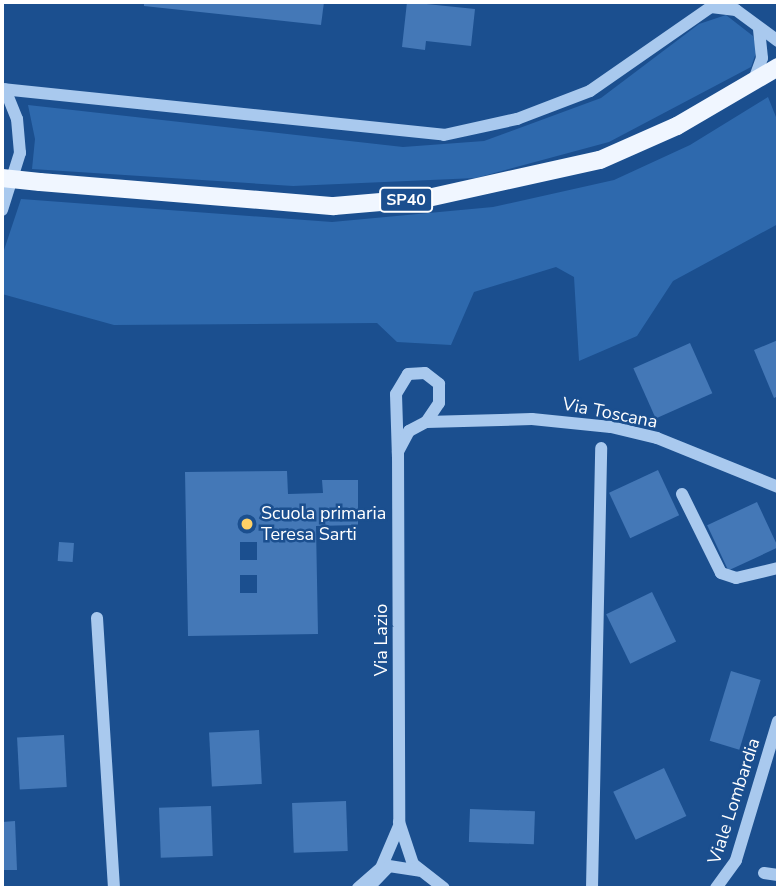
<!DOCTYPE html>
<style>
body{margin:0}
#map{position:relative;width:780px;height:890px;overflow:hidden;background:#1b4f8f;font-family:"Nunito Sans",sans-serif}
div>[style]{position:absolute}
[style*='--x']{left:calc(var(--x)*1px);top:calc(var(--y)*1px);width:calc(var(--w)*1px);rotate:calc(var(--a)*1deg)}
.green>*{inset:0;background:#2e69ad}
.building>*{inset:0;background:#4478b7;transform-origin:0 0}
.minor>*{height:12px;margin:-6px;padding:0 6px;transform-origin:6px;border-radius:6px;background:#a9c9ee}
.major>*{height:18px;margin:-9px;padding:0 9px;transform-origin:9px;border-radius:9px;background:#f0f6ff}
.major-bridge>*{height:18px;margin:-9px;padding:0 9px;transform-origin:9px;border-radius:9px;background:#f0f6ff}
.dots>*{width:19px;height:19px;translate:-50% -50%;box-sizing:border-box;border:4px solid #1b4f8f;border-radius:50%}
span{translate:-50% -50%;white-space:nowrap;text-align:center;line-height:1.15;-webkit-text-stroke:5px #1b4f8f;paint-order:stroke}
.shield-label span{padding:2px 5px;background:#1b4f8f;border:2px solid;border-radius:5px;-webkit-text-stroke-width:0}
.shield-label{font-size:16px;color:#fff;font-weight:700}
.street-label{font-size:18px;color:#fff}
.poi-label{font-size:18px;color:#fff}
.left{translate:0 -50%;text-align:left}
.frame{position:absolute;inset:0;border:4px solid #fff;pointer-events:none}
</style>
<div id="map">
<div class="green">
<div style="clip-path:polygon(726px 15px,753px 36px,757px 50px,751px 67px,609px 142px,476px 178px,293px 186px,32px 169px,35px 139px,28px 105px,403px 147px,484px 141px,601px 98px,699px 24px)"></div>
<div style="clip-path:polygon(768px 97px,778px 122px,778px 224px,673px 281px,637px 336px,579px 361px,574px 277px,556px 267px,474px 292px,451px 345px,397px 342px,377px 323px,114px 325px,2px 294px,2px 256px,21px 199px,332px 222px,493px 207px,614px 180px,690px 145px)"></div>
</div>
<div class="building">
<div style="clip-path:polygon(144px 2px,324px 2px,321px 25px,144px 6px)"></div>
<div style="clip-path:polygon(407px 2px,475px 9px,471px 46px,426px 41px,425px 50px,402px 47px)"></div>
<div style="clip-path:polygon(778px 340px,778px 396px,774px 398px,754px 350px)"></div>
<div style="left:690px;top:343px;width:55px;height:62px;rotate:66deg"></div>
<div style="left:658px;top:470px;width:50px;height:54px;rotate:65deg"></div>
<div style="clip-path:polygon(evenodd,287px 471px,288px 494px,323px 493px,322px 480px,358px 480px,358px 525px,316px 526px,318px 634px,188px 636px,185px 472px,287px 471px,240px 542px,257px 542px,257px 560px,240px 560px,240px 542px,287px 471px,240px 575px,257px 575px,257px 593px,240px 593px,240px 575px)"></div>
<div style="left:757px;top:502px;width:50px;height:55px;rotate:65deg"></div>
<div style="left:59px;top:542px;width:15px;height:19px;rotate:4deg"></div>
<div style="left:652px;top:592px;width:55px;height:51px;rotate:64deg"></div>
<div style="left:731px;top:671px;width:31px;height:73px;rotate:17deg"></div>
<div style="left:259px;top:730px;width:54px;height:50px;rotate:87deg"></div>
<div style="left:64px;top:735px;width:52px;height:47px;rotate:87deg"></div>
<div style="left:664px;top:768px;width:53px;height:56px;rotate:65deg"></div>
<div style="left:346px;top:801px;width:50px;height:54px;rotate:88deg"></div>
<div style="left:211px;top:806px;width:50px;height:52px;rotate:88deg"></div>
<div style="left:470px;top:809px;width:65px;height:33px;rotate:2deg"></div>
<div style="clip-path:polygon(15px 821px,17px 870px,2px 870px,2px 822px)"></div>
</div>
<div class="minor">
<div style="--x:754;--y:80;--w:23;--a:-70"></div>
<div style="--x:762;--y:58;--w:28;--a:-96"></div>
<div style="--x:2;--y:89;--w:444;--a:5.9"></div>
<div style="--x:444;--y:135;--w:75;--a:-12.4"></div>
<div style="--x:517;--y:119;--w:78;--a:-21"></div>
<div style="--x:590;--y:91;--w:147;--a:-34.8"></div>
<div style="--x:711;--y:7;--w:25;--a:7"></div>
<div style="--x:736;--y:10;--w:52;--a:36.4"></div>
<div style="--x:2;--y:210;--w:60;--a:-72.5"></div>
<div style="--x:20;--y:153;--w:34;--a:-95"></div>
<div style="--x:17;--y:119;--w:32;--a:-112"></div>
<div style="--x:426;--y:422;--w:106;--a:-1.6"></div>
<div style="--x:532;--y:419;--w:79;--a:5.8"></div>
<div style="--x:611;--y:427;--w:47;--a:13.4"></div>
<div style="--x:657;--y:438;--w:131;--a:22"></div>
<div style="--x:398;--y:458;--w:64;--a:-91.8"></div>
<div style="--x:396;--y:394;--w:23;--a:-59"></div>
<div style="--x:408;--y:374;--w:17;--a:-3"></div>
<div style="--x:425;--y:373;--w:18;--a:38"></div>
<div style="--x:439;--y:384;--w:19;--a:90"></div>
<div style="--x:439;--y:403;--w:23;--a:124"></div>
<div style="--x:426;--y:422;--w:19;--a:152"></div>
<div style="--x:409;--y:431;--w:24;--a:118"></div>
<div style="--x:398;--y:452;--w:370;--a:89.8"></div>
<div style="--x:399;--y:822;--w:44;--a:71.6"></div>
<div style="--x:413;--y:864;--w:39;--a:38"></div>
<div style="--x:682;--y:494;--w:88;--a:63.7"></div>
<div style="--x:721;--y:573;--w:16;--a:18"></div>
<div style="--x:736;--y:578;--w:43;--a:-13.4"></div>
<div style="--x:97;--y:618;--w:271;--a:86.4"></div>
<div style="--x:764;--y:873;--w:14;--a:8"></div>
<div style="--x:358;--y:888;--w:30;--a:-41"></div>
<div style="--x:381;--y:868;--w:46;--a:-66.8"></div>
<div style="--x:368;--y:888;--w:30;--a:-46"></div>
<div style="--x:389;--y:866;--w:30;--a:9"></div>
<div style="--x:592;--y:888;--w:440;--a:-88.8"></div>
<div style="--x:716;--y:888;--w:34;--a:-54"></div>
<div style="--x:736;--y:860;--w:145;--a:-73.2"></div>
</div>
<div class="major">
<div style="--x:40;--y:182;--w:295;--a:4.7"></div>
<div style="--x:334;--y:206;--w:94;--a:-4.9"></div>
<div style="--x:428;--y:198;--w:176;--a:-12.5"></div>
<div style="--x:600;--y:160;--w:84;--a:-23.8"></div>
<div style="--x:677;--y:126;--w:117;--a:-30.3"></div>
</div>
<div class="major-bridge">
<div style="--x:2;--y:178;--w:38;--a:6"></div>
</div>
<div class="dots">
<div style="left:247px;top:524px;background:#ffd166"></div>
</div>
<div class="shield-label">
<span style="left:406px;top:200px">SP40</span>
</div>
<div class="street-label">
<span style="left:610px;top:413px;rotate:11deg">Via Toscana</span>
<span style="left:381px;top:640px;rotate:-90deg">Via Lazio</span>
<span style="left:734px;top:801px;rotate:-72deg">Viale Lombardia</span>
</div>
<div class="poi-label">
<span class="left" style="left:261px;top:524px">Scuola primaria<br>Teresa Sarti</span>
</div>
<div class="frame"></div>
</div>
